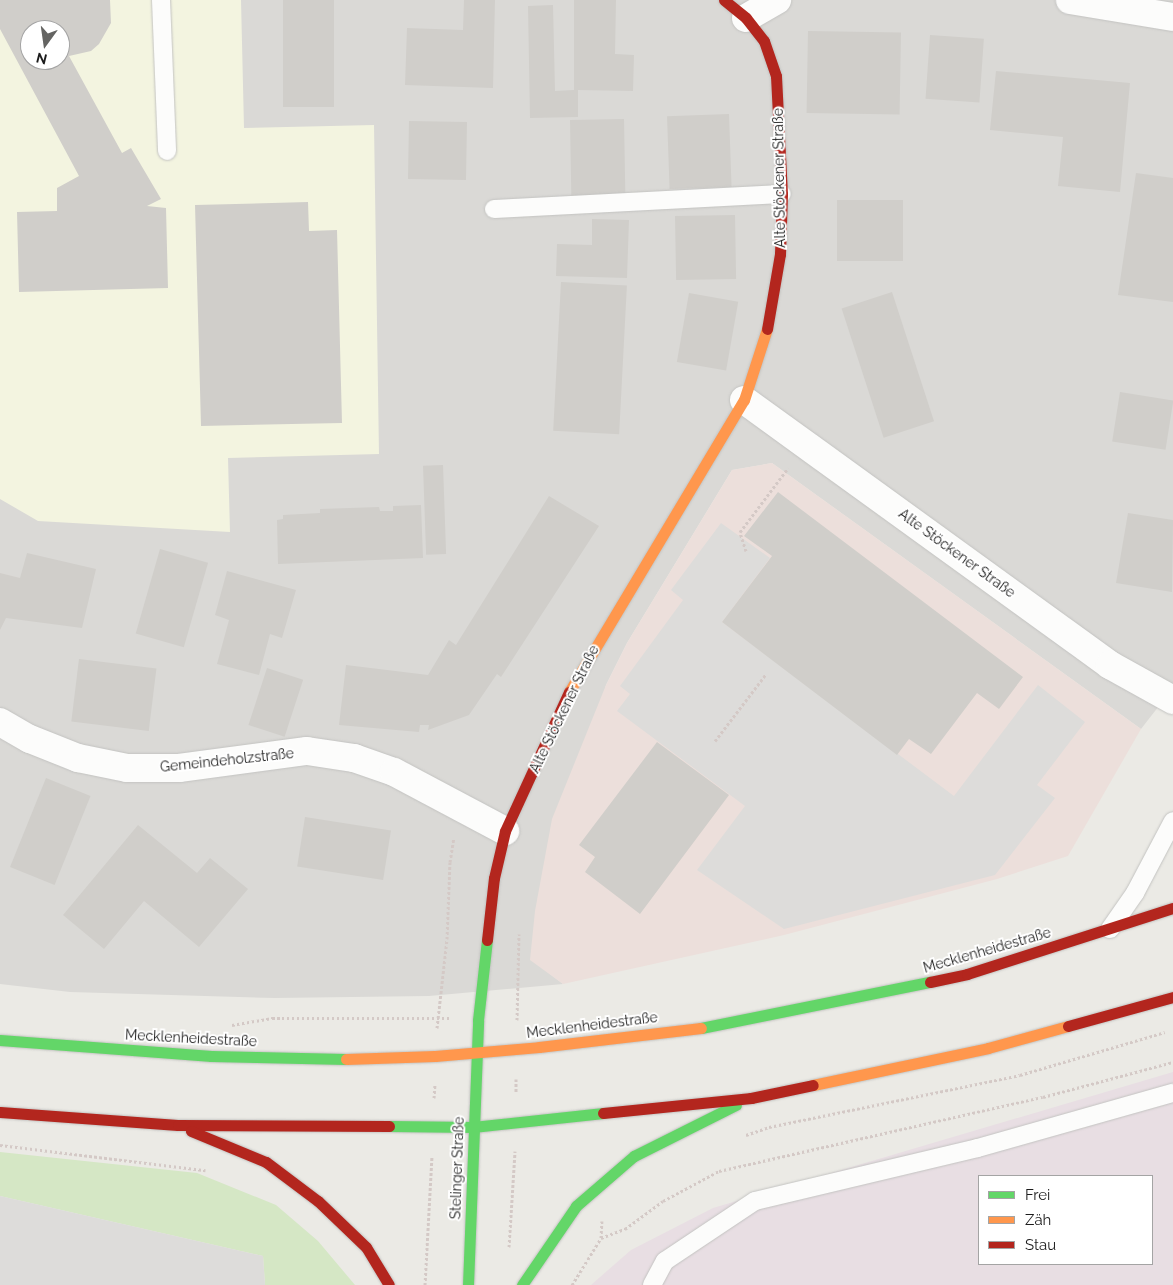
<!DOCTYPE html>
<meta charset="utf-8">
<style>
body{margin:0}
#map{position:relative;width:1173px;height:1285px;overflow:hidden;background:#ebeae5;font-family:Raleway,sans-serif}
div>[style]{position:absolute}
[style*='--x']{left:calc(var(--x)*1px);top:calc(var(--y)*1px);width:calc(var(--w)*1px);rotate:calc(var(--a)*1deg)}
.residential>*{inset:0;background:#dad9d6}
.commercial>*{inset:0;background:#ecdfdb}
.industrial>*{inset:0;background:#e8dee3}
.education>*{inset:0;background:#f3f4e0}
.grass>*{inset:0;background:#d5e7c5}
.parking>*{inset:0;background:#dddcda}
.building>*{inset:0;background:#d0ceca;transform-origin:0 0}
.path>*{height:3px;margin-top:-1.5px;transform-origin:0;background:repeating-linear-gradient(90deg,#d4c9c6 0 2.5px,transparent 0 5px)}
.roads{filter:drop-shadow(0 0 1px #c3c3c1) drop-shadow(0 0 1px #c3c3c1)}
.lane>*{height:18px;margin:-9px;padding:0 9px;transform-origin:9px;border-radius:9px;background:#fcfcfb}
.street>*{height:28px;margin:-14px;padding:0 14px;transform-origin:14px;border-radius:14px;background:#fcfcfb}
.fast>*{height:11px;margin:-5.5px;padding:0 5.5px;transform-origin:5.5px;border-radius:5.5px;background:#63d668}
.slow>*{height:11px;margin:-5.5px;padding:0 5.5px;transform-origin:5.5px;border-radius:5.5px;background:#ff974d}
.jam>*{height:11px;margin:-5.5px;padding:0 5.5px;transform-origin:5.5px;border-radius:5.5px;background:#b3261e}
span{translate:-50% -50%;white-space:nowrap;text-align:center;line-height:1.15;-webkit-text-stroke:4px #fff;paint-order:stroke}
.street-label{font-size:14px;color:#1c1c1c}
.legend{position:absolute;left:978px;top:1175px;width:175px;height:90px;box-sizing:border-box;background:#fff;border:1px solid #a4a4a4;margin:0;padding:6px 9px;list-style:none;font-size:15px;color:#1c1c1c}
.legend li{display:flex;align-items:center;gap:10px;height:25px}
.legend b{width:25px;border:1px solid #a4a4a4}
.north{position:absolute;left:20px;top:20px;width:50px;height:50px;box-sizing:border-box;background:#fff;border:1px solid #a4a4a4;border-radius:50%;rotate:194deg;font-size:14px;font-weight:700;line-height:20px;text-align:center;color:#1c1c1c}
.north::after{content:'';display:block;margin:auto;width:18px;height:22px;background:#646462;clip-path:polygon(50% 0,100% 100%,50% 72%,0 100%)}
</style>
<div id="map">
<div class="residential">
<div style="clip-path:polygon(evenodd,0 0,1173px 0,1173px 688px,1141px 729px,772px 463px,732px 470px,627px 643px,606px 685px,531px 959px,563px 984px,429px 996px,274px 998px,70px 992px,0 984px,0 0,30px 30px,60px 30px,60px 60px,30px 60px,30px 30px)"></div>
</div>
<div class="commercial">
<div style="clip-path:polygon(772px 463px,1141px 729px,1068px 856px,997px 879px,784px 935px,563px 984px,530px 960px,535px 911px,552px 819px,606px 685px,627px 643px,732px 470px)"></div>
</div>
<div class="industrial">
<div style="clip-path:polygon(evenodd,1173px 1072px,1173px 1285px,591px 1285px,631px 1250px,713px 1208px,1173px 1072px,979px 1176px,1152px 1176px,1152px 1264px,979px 1264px,979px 1176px)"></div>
</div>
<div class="education">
<div style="clip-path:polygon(evenodd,0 0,241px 0,244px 128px,374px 125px,379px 454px,228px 458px,230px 532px,38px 521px,0 499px,0 0,30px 30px,60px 30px,60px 60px,30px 60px,30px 30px)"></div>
</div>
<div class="grass">
<div style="clip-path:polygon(0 1152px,197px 1173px,276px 1205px,318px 1241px,355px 1285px,265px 1285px,263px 1256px,0 1196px)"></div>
</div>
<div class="parking">
<div style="clip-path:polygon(721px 523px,770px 558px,722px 622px,954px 796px,1038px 685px,1085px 722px,1037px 785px,1055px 798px,995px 875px,784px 929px,697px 870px,745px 806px,617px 711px,630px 694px,620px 686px,683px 600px,671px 590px)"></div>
<div style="clip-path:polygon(0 1196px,263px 1256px,265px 1285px,0 1285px)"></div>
</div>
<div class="building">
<div style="clip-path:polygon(evenodd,0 0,110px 0,111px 23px,99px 44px,91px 51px,69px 56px,122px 153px,131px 148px,161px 199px,147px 206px,166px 208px,168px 288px,19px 292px,17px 212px,57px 211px,57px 188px,79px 176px,0 29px,0 0,30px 30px,60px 30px,60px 60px,30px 60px,30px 30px)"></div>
<div style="left:283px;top:0;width:51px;height:107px"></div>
<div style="clip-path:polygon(464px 0,495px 0,493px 88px,405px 85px,407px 28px,463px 30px)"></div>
<div style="clip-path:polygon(574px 0,616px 0,615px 54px,634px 55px,633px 91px,578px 90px,578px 117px,530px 118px,528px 6px,553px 5px,555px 91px,574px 90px)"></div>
<div style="left:808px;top:31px;width:93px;height:82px;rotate:1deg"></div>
<div style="left:930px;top:35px;width:54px;height:64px;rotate:4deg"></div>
<div style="clip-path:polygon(996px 71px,1130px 83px,1120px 192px,1058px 186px,1063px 137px,990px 130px)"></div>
<div style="left:729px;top:114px;width:73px;height:62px;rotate:88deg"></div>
<div style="left:624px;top:119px;width:78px;height:54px;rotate:89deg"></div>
<div style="left:409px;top:121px;width:58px;height:58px;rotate:1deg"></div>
<div style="clip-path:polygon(1136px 173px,1173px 178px,1173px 302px,1118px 295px)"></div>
<div style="left:903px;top:200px;width:61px;height:66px;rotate:90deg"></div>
<div style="clip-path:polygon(308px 202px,309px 231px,337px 230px,342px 423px,201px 426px,195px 205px)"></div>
<div style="left:735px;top:215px;width:64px;height:60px;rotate:89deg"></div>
<div style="clip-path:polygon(592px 219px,629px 220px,627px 278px,556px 276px,557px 244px,592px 245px)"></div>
<div style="left:561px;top:282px;width:66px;height:149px;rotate:3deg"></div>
<div style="left:892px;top:292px;width:136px;height:53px;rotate:72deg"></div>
<div style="left:689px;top:293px;width:50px;height:70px;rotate:10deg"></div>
<div style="left:1120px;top:392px;width:54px;height:50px;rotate:9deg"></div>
<div style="left:443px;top:465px;width:89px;height:20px;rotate:88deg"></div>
<div style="clip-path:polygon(778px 492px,1023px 677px,999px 709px,977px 693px,931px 754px,909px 739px,897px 755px,722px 622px,772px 556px,744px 536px)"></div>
<div style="clip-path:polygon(549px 496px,599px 526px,501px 677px,497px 674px,469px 715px,428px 730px,429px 725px,420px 725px,419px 732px,339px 725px,346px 665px,428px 675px,449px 640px,456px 645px)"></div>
<div style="clip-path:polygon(421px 505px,423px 558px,278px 564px,277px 520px,283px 519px,283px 515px,320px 513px,320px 509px,379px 507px,380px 511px,393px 511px,393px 506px)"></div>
<div style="clip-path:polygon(1128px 513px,1173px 520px,1172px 592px,1116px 583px)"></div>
<div style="left:160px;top:549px;width:50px;height:88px;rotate:16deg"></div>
<div style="clip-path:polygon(27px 553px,96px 569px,82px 628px,6px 618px,0 630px,0 573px,20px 578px)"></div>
<div style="clip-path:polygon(227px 571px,296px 590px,282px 638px,270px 634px,259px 675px,217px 664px,229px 620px,215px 615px)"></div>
<div style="left:79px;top:659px;width:78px;height:63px;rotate:7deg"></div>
<div style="left:267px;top:668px;width:38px;height:60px;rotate:18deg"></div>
<div style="clip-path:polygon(657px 742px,729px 795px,640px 914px,585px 872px,595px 857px,579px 845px)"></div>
<div style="left:46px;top:778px;width:48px;height:96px;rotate:22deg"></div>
<div style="left:305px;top:817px;width:87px;height:50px;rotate:9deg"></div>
<div style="clip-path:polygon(138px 825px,197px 873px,210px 858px,248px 889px,199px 947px,144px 901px,104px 949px,63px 915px)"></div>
</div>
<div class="path">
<div style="--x:746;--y:551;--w:20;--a:-108"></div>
<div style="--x:740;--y:532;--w:80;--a:-53.1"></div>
<div style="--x:715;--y:741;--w:84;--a:-52.7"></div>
<div style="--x:517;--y:1020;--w:86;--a:-88.7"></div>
<div style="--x:232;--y:1025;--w:41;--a:-9.9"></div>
<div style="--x:272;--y:1018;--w:178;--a:0"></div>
<div style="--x:437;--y:1028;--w:90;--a:-83.6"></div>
<div style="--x:447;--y:939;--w:77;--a:-87.8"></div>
<div style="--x:450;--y:862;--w:24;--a:-81"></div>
<div style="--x:516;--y:1079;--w:14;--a:90"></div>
<div style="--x:434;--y:1098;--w:14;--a:-86"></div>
<div style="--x:746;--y:1135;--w:24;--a:-19"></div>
<div style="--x:769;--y:1127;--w:256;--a:-11.7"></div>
<div style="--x:1020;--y:1075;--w:151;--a:-16.5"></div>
<div style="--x:0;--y:1145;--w:207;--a:7"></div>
<div style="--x:601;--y:1238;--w:26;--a:-21"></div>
<div style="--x:625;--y:1229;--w:47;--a:-36.4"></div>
<div style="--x:663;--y:1201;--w:64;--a:-28.2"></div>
<div style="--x:719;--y:1171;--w:332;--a:-12.9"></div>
<div style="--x:1043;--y:1097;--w:135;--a:-15.1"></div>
<div style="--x:509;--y:1247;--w:96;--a:-86.4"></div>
<div style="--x:425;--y:1285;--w:129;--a:-86.9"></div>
<div style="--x:572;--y:1285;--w:55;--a:-58.3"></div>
<div style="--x:601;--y:1238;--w:17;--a:-87"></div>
</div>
<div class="roads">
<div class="lane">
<div style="--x:161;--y:0;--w:151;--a:87.7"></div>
<div style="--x:494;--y:209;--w:288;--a:-3"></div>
<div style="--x:1110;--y:929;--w:44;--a:-55.2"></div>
<div style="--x:1135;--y:893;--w:81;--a:-62.2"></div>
<div style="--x:652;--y:1285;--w:27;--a:-62"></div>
<div style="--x:665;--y:1261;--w:108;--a:-33.7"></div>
<div style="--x:755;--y:1201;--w:229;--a:-13.4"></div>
<div style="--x:978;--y:1148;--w:203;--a:-15.8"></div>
</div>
<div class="street">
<div style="--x:1070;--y:0;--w:104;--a:9.4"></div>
<div style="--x:746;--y:18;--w:36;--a:-30"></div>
<div style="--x:744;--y:400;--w:452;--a:35.9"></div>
<div style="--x:1110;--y:665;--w:72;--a:29.1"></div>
<div style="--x:0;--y:722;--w:34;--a:30"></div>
<div style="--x:30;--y:739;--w:52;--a:21.6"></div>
<div style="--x:78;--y:758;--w:50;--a:11.5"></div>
<div style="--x:127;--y:768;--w:52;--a:0"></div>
<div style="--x:179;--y:768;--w:129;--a:-7.6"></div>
<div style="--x:307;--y:751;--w:48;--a:8.5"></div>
<div style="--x:354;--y:758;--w:42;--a:19.3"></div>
<div style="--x:394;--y:772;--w:126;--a:28"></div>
</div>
<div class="fast">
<div style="--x:701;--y:1028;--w:234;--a:-11.4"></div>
<div style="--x:0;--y:1040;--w:212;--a:4.3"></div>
<div style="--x:211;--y:1056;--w:135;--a:1.3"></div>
<div style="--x:389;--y:1126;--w:84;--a:0.7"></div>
<div style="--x:473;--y:1127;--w:131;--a:-6.1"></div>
<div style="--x:468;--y:1285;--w:265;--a:-87.8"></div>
<div style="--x:478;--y:1020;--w:81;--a:-83.6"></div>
<div style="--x:522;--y:1285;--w:96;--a:-55.6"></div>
<div style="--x:576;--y:1206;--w:77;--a:-40.8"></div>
<div style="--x:634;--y:1156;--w:114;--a:-26.6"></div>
</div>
<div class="slow">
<div style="--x:569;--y:692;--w:340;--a:-59.1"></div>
<div style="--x:744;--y:400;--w:75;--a:-72.1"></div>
<div style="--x:346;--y:1059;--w:89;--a:-1.9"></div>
<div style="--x:435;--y:1056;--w:104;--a:-4.9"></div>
<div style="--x:539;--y:1047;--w:163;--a:-6.7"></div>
<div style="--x:813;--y:1085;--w:179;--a:-11.9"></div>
<div style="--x:988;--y:1048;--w:83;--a:-15.4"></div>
</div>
<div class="jam">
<div style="--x:724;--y:0;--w:28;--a:39"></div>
<div style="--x:746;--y:18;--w:29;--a:52"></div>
<div style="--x:764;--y:41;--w:37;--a:71"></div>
<div style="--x:776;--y:76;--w:118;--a:87.1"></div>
<div style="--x:782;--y:194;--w:60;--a:91.9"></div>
<div style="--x:780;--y:254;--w:76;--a:99.8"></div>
<div style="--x:487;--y:940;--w:62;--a:-83.6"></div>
<div style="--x:494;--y:878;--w:48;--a:-76.8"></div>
<div style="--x:505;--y:831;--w:153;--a:-65.3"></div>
<div style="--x:930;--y:982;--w:38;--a:-12"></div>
<div style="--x:967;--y:974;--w:216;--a:-17.8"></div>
<div style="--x:1068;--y:1026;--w:109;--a:-15.4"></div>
<div style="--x:0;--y:1112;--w:178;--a:4.2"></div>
<div style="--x:178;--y:1125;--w:211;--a:0.3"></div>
<div style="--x:603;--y:1113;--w:149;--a:-5.8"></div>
<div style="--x:751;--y:1098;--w:63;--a:-11.8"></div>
<div style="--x:191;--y:1131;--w:81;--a:22.5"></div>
<div style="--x:266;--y:1162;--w:65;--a:36.9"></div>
<div style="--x:318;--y:1201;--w:66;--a:43.8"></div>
<div style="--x:366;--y:1247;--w:44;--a:58.8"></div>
</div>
</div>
<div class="street-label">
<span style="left:779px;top:178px;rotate:-91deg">Alte Stöckener Straße</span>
<span style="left:957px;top:553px;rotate:36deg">Alte Stöckener Straße</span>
<span style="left:564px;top:709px;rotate:-64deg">Alte Stöckener Straße</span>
<span style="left:227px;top:760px;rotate:-6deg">Gemeindeholzstraße</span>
<span style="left:987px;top:950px;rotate:-16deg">Mecklenheidestraße</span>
<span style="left:592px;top:1025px;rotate:-7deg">Mecklenheidestraße</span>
<span style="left:191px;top:1038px;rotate:3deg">Mecklenheidestraße</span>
<span style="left:457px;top:1168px;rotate:-88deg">Stelinger Straße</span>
</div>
<ul class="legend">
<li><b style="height:6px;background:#63d668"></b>Frei</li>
<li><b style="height:6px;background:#ff974d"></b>Zäh</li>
<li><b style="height:6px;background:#b3261e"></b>Stau</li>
</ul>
<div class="north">N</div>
</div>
